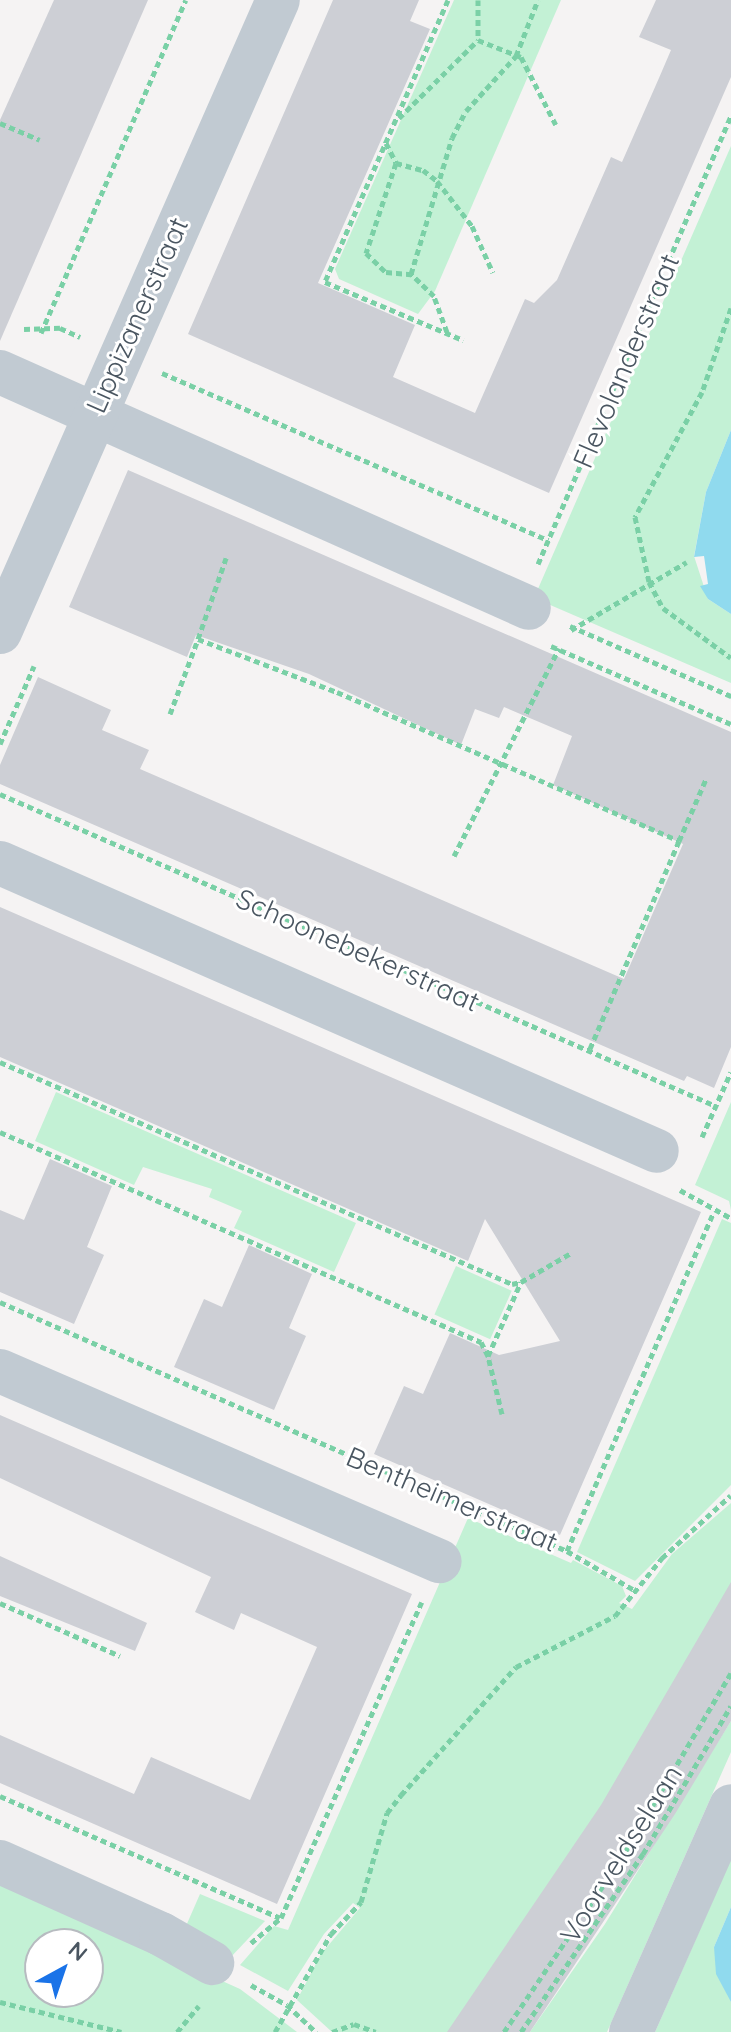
<!DOCTYPE html>
<style>
body{margin:0}
#map{position:relative;width:731px;height:2032px;overflow:hidden;background:#f5f3f3;font-family:Quicksand,sans-serif}
div>[style]{position:absolute}
[style*='--x']{left:calc(var(--x)*1px);top:calc(var(--y)*1px);width:calc(var(--w)*1px);rotate:calc(var(--a)*1deg)}
.green>*{inset:0;background:#c3f1d5;transform-origin:0 0}
.water>*{inset:0;background:#90daee}
.building>*{inset:0;background:#cdcfd5}
.path>*{height:5px;margin-top:-2.5px;transform-origin:0;background:repeating-linear-gradient(90deg,#7ad0a6 0 6px,transparent 0 10px)}
.minor>*{height:44px;margin:-22px;padding:0 22px;transform-origin:22px;border-radius:22px;background:#c1cad2}
span{translate:-50% -50%;white-space:nowrap;text-align:center;line-height:1.15;-webkit-text-stroke:6px #fff;paint-order:stroke}
.street-label{font-size:28px;color:#4a5661}
.north{position:absolute;left:24px;top:1928px;width:80px;height:80px;box-sizing:border-box;background:#fff;border:2px solid #b7bbc0;border-radius:50%;rotate:40deg;font-size:22px;font-weight:700;line-height:32px;text-align:center;color:#4a5661}
.north::after{content:'';display:block;margin:auto;width:28px;height:36px;background:#1a73e8;clip-path:polygon(50% 0,100% 100%,50% 72%,0 100%)}
</style>
<div id="map">
<div class="green">
<div style="clip-path:polygon(454px 0,561px 0,435px 291px,418px 314px,339px 279px,335px 269px)"></div>
<div style="clip-path:polygon(731px 146px,731px 430px,706px 492px,694px 556px,708px 599px,731px 614px,731px 683px,534px 598px)"></div>
<div style="clip-path:polygon(56px 1092px,356px 1223px,334px 1272px,234px 1228px,242px 1211px,209px 1197px,212px 1189px,143px 1167px,134px 1185px,35px 1141px)"></div>
<div style="clip-path:polygon(731px 1102px,731px 1210px,729px 1201px,695px 1185px)"></div>
<div style="clip-path:polygon(722px 1219px,731px 1223px,731px 1485px,635px 1581px,577px 1552px)"></div>
<div style="left:456px;top:1266px;width:61px;height:53px;rotate:24deg"></div>
<div style="clip-path:polygon(731px 1503px,731px 1649px,490px 2032px,332px 2032px,297px 2000px,321px 1954px,360px 1908px,353px 1903px,324px 1934px,288px 1991px,240px 1965px,274px 1926px,288px 1930px,468px 1518px,571px 1563px,573px 1560px,622px 1586px,626px 1596px,619px 1603px,632px 1609px,672px 1554px)"></div>
<div style="clip-path:polygon(731px 1721px,731px 1752px,607px 2032px,530px 2032px,605px 1924px)"></div>
<div style="clip-path:polygon(731px 1859px,731px 1907px,714px 1947px,731px 2002px,731px 2032px,655px 2032px)"></div>
<div style="clip-path:polygon(evenodd,0 1881px,240px 1989px,297px 2032px,0 2032px,0 1881px,40px 1944px,88px 1944px,88px 1992px,40px 1992px,40px 1944px)"></div>
<div style="clip-path:polygon(200px 1894px,265px 1921px,229px 1959px,186px 1926px)"></div>
</div>
<div class="water">
<div style="clip-path:polygon(731px 430px,731px 614px,708px 599px,700px 586px,708px 584px,704px 556px,694px 557px,706px 492px)"></div>
<div style="clip-path:polygon(731px 1907px,731px 2002px,716px 1974px,714px 1947px)"></div>
</div>
<div class="building">
<div style="clip-path:polygon(54px 0,148px 0,0 341px,0 120px)"></div>
<div style="clip-path:polygon(333px 0,419px 0,410px 21px,430px 29px,318px 283px,415px 325px,393px 377px,475px 413px,525px 299px,534px 303px,557px 280px,611px 157px,622px 162px,659px 78px,671px 50px,639px 37px,656px 0,731px 0,731px 77px,549px 493px,188px 334px)"></div>
<div style="clip-path:polygon(128px 470px,731px 732px,731px 1047px,714px 1088px,687px 1076px,684px 1081px,0 784px,0 765px,38px 677px,111px 710px,102px 730px,149px 750px,140px 769px,624px 979px,683px 844px,553px 785px,572px 736px,504px 707px,499px 718px,475px 709px,461px 745px,309px 674px,196px 635px,187px 657px,69px 607px)"></div>
<div style="clip-path:polygon(0 907px,701px 1212px,560px 1535px,374px 1454px,404px 1386px,423px 1394px,450px 1333px,499px 1355px,560px 1341px,485px 1219px,468px 1261px,0 1057px)"></div>
<div style="clip-path:polygon(50px 1159px,112px 1186px,87px 1247px,104px 1255px,74px 1324px,0 1292px,0 1210px,24px 1220px)"></div>
<div style="clip-path:polygon(249px 1245px,312px 1274px,289px 1328px,306px 1336px,274px 1410px,174px 1367px,204px 1299px,222px 1307px)"></div>
<div style="clip-path:polygon(0 1415px,412px 1594px,277px 1904px,0 1783px,0 1735px,134px 1794px,151px 1757px,250px 1800px,317px 1647px,241px 1613px,234px 1630px,195px 1612px,211px 1577px,0 1478px)"></div>
<div style="clip-path:polygon(0 1556px,147px 1623px,135px 1651px,0 1596px)"></div>
<div style="clip-path:polygon(731px 1582px,731px 1721px,675px 1814px,530px 2032px,447px 2032px,601px 1805px)"></div>
</div>
<div class="path">
<div style="--x:448;--y:0;--w:308;--a:113.6"></div>
<div style="--x:325;--y:282;--w:150;--a:22.8"></div>
<div style="--x:478;--y:0;--w:40;--a:90"></div>
<div style="--x:478;--y:40;--w:46;--a:21.6"></div>
<div style="--x:521;--y:57;--w:76;--a:62.8"></div>
<div style="--x:399;--y:118;--w:111;--a:-44.6"></div>
<div style="--x:0;--y:123;--w:43;--a:23"></div>
<div style="--x:386;--y:143;--w:22;--a:63"></div>
<div style="--x:396;--y:163;--w:95;--a:108.4"></div>
<div style="--x:366;--y:253;--w:28;--a:44"></div>
<div style="--x:386;--y:272;--w:25;--a:5"></div>
<div style="--x:396;--y:163;--w:28;--a:15"></div>
<div style="--x:423;--y:170;--w:18;--a:38"></div>
<div style="--x:437;--y:181;--w:57;--a:52.1"></div>
<div style="--x:472;--y:226;--w:51;--a:65.9"></div>
<div style="--x:731;--y:308;--w:89;--a:109"></div>
<div style="--x:702;--y:392;--w:142;--a:118.2"></div>
<div style="--x:635;--y:517;--w:66;--a:77.8"></div>
<div style="--x:649;--y:582;--w:30;--a:62"></div>
<div style="--x:663;--y:608;--w:84;--a:36.3"></div>
<div style="--x:24;--y:329;--w:36;--a:-2"></div>
<div style="--x:60;--y:328;--w:22;--a:24"></div>
<div style="--x:447;--y:332;--w:38;--a:-110"></div>
<div style="--x:434;--y:296;--w:32;--a:-136"></div>
<div style="--x:411;--y:274;--w:142;--a:-73.2"></div>
<div style="--x:452;--y:138;--w:30;--a:-63"></div>
<div style="--x:466;--y:111;--w:74;--a:-47.7"></div>
<div style="--x:516;--y:56;--w:60;--a:-68.6"></div>
<div style="--x:41;--y:333;--w:363;--a:-66.5"></div>
<div style="--x:162;--y:373;--w:421;--a:23.4"></div>
<div style="--x:538;--y:564;--w:488;--a:-66.7"></div>
<div style="--x:570;--y:626;--w:176;--a:23.5"></div>
<div style="--x:571;--y:630;--w:134;--a:-30.4"></div>
<div style="--x:198;--y:639;--w:86;--a:-70.9"></div>
<div style="--x:551;--y:646;--w:196;--a:23.4"></div>
<div style="--x:170;--y:714;--w:80;--a:-69.5"></div>
<div style="--x:198;--y:639;--w:149;--a:20.9"></div>
<div style="--x:337;--y:692;--w:373;--a:23.5"></div>
<div style="--x:679;--y:841;--w:228;--a:113.2"></div>
<div style="--x:0;--y:744;--w:85;--a:-66.4"></div>
<div style="--x:0;--y:794;--w:781;--a:23.55"></div>
<div style="--x:679;--y:841;--w:68;--a:-66.5"></div>
<div style="--x:454;--y:856;--w:233;--a:-63.2"></div>
<div style="--x:0;--y:1062;--w:558;--a:23.44"></div>
<div style="--x:512;--y:1284;--w:9;--a:-13"></div>
<div style="--x:0;--y:1132;--w:525;--a:23.59"></div>
<div style="--x:481;--y:1342;--w:16;--a:63"></div>
<div style="--x:702;--y:1137;--w:71;--a:-66"></div>
<div style="--x:680;--y:1190;--w:58;--a:28.8"></div>
<div style="--x:0;--y:1302;--w:619;--a:23.71"></div>
<div style="--x:567;--y:1551;--w:370;--a:-66.6"></div>
<div style="--x:502;--y:1414;--w:60;--a:-103.6"></div>
<div style="--x:488;--y:1356;--w:81;--a:-66"></div>
<div style="--x:521;--y:1282;--w:58;--a:-30.1"></div>
<div style="--x:567;--y:1551;--w:80;--a:30.1"></div>
<div style="--x:0;--y:1603;--w:131;--a:23.8"></div>
<div style="--x:0;--y:1796;--w:305;--a:23.5"></div>
<div style="--x:251;--y:1943;--w:39;--a:-40"></div>
<div style="--x:281;--y:1918;--w:346;--a:-66"></div>
<div style="--x:251;--y:1985;--w:41;--a:29.1"></div>
<div style="--x:287;--y:2005;--w:40;--a:43"></div>
<div style="--x:0;--y:2002;--w:125;--a:13.9"></div>
<div style="--x:177;--y:2032;--w:34;--a:-50"></div>
<div style="--x:275;--y:2032;--w:113;--a:-60.3"></div>
<div style="--x:331;--y:1934;--w:44;--a:-46.8"></div>
<div style="--x:361;--y:1902;--w:93;--a:-73.7"></div>
<div style="--x:387;--y:1813;--w:23;--a:-52"></div>
<div style="--x:401;--y:1795;--w:172;--a:-48.1"></div>
<div style="--x:516;--y:1667;--w:111;--a:-27.3"></div>
<div style="--x:615;--y:1616;--w:75;--a:-51"></div>
<div style="--x:662;--y:1558;--w:93;--a:-42.4"></div>
<div style="--x:332;--y:2032;--w:23;--a:-20"></div>
<div style="--x:354;--y:2024;--w:23;--a:20"></div>
<div style="--x:504;--y:2032;--w:209;--a:-55.9"></div>
<div style="--x:621;--y:1859;--w:216;--a:-59.4"></div>
<div style="--x:521;--y:2032;--w:216;--a:-55.6"></div>
<div style="--x:643;--y:1854;--w:172;--a:-59.3"></div>
</div>
<div class="minor">
<div style="--x:0;--y:372;--w:579;--a:24.04"></div>
<div style="--x:0;--y:632;--w:690;--a:-66.26"></div>
<div style="--x:0;--y:863;--w:717;--a:23.67"></div>
<div style="--x:0;--y:1371;--w:479;--a:23.4"></div>
<div style="--x:0;--y:1862;--w:176;--a:24.1"></div>
<div style="--x:161;--y:1934;--w:59;--a:29.6"></div>
<div style="--x:631;--y:2032;--w:247;--a:-66.1"></div>
</div>
<div class="street-label">
<span style="left:137px;top:315px;rotate:-66deg">Lippizanerstraat</span>
<span style="left:626px;top:361px;rotate:-67deg">Flevolanderstraat</span>
<span style="left:358px;top:950px;rotate:24deg">Schoonebekerstraat</span>
<span style="left:452px;top:1499px;rotate:23deg">Bentheimerstraat</span>
<span style="left:621px;top:1854px;rotate:-58deg">Voorveldselaan</span>
</div>
<div class="north">N</div>
</div>
